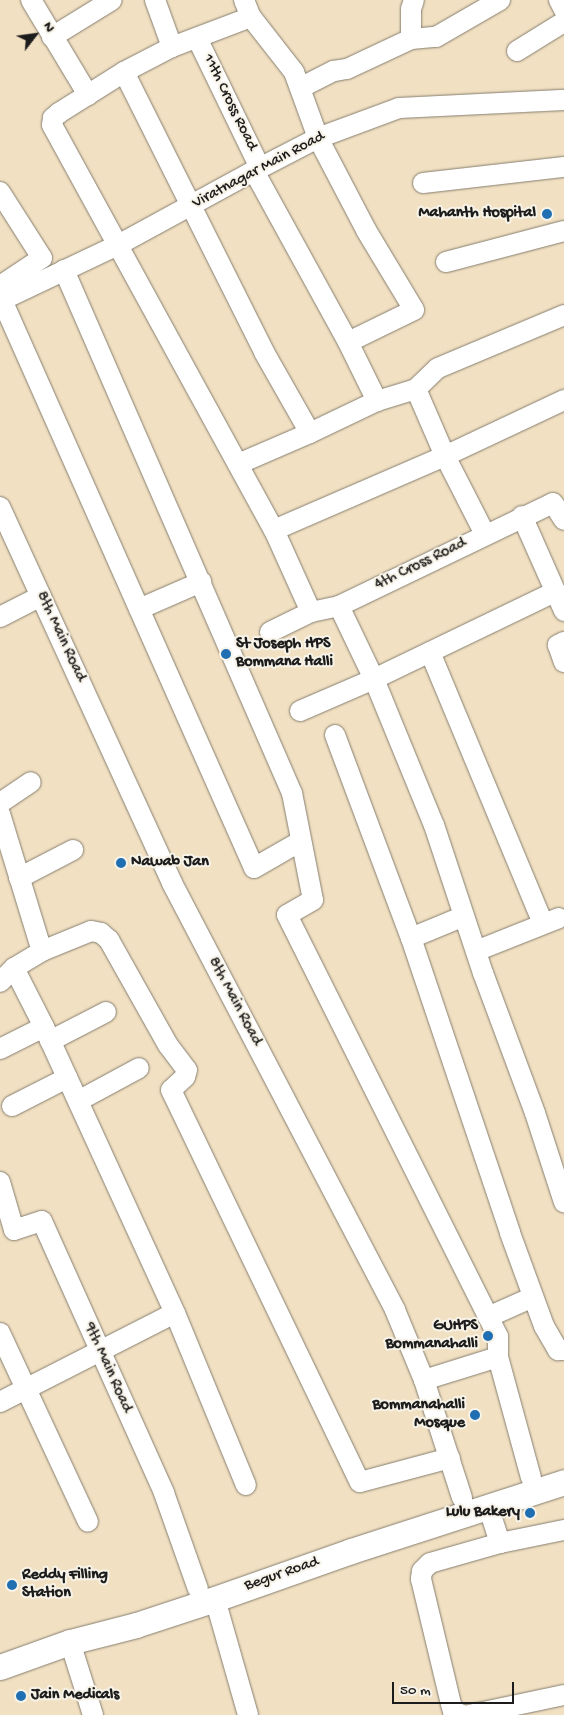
<!DOCTYPE html>
<style>
body{margin:0}
#map{position:relative;width:564px;height:1715px;overflow:hidden;background:#f1e0c2;font-family:"Gochi Hand",sans-serif}
div>[style]{position:absolute}
[style*='--x']{left:calc(var(--x)*1px);top:calc(var(--y)*1px);width:calc(var(--w)*1px);rotate:calc(var(--a)*1deg)}
.roads{filter:drop-shadow(0 0 1px #867e6f) drop-shadow(0 0 1px #867e6f)}
.minor>*{height:20px;margin:-10px;padding:0 10px;transform-origin:10px;border-radius:10px;background:#fff}
.major>*{height:25px;margin:-12.5px;padding:0 12.5px;transform-origin:12.5px;border-radius:12.5px;background:#fff}
.dots>*{width:14px;height:14px;translate:-50% -50%;box-sizing:border-box;border:2px solid #f7f3e8;border-radius:50%}
span{translate:-50% -50%;white-space:nowrap;text-align:center;line-height:1.15;-webkit-text-stroke:4px #f7f3e8;paint-order:stroke}
.street-label{font-size:16px;color:#1c1c1c}
.poi-label{font-size:16px;color:#1c1c1c;font-weight:700}
.right{translate:-100% -50%;text-align:right}
.left{translate:0 -50%;text-align:left}
.north{position:absolute;left:10px;top:10px;width:50px;height:50px;-webkit-text-stroke:4px #f7f3e8;paint-order:stroke;rotate:60deg;font-size:14px;font-weight:700;line-height:20px;text-align:center;color:#1c1c1c}
.north::after{content:'';display:block;margin:auto;width:18px;height:22px;background:#1c1c1c;clip-path:polygon(50% 0,100% 100%,50% 72%,0 100%)}
.scale{position:absolute;left:392px;top:1682px;width:122px;height:22px;box-sizing:border-box;border:2px solid #1c1c1c;border-top:0;padding-left:6px;font-size:15px;line-height:18px;white-space:nowrap;color:#1c1c1c;-webkit-text-stroke:4px #f7f3e8;paint-order:stroke}
</style>
<div id="map">
<div class="roads">
<div class="minor">
<div style="--x:31;--y:0;--w:111;--a:59"></div>
<div style="--x:155;--y:0;--w:50;--a:70.1"></div>
<div style="--x:244;--y:0;--w:18;--a:68"></div>
<div style="--x:251;--y:17;--w:70;--a:52"></div>
<div style="--x:294;--y:72;--w:70;--a:70"></div>
<div style="--x:318;--y:138;--w:104;--a:62.4"></div>
<div style="--x:366;--y:230;--w:93;--a:59"></div>
<div style="--x:414;--y:310;--w:73;--a:154.1"></div>
<div style="--x:559;--y:0;--w:11;--a:63"></div>
<div style="--x:251;--y:17;--w:85;--a:159.2"></div>
<div style="--x:172;--y:47;--w:54;--a:152.5"></div>
<div style="--x:124;--y:72;--w:77;--a:147.8"></div>
<div style="--x:59;--y:113;--w:8;--a:140"></div>
<div style="--x:53;--y:118;--w:7;--a:98"></div>
<div style="--x:52;--y:125;--w:462;--a:61.3"></div>
<div style="--x:274;--y:530;--w:186;--a:-23.4"></div>
<div style="--x:445;--y:456;--w:132;--a:-25.2"></div>
<div style="--x:52;--y:37;--w:70;--a:-31.7"></div>
<div style="--x:197;--y:38;--w:144;--a:64.1"></div>
<div style="--x:411;--y:39;--w:30;--a:-90"></div>
<div style="--x:411;--y:9;--w:9;--a:-72"></div>
<div style="--x:517;--y:51;--w:55;--a:-31.7"></div>
<div style="--x:124;--y:72;--w:313;--a:63.4"></div>
<div style="--x:264;--y:352;--w:93;--a:60.4"></div>
<div style="--x:300;--y:88;--w:38;--a:-27"></div>
<div style="--x:334;--y:71;--w:13;--a:-9"></div>
<div style="--x:347;--y:69;--w:71;--a:-25.1"></div>
<div style="--x:411;--y:39;--w:25;--a:-5"></div>
<div style="--x:436;--y:37;--w:74;--a:-30"></div>
<div style="--x:254;--y:171;--w:195;--a:61.2"></div>
<div style="--x:348;--y:342;--w:66;--a:63.8"></div>
<div style="--x:377;--y:401;--w:41;--a:-17.1"></div>
<div style="--x:416;--y:389;--w:73;--a:66.6"></div>
<div style="--x:445;--y:456;--w:88;--a:62.9"></div>
<div style="--x:423;--y:183;--w:142;--a:-6.5"></div>
<div style="--x:0;--y:192;--w:78;--a:57.5"></div>
<div style="--x:42;--y:258;--w:50;--a:146.3"></div>
<div style="--x:446;--y:262;--w:122;--a:-14.7"></div>
<div style="--x:64;--y:270;--w:571;--a:66.45"></div>
<div style="--x:292;--y:793;--w:109;--a:78.9"></div>
<div style="--x:313;--y:900;--w:30;--a:150"></div>
<div style="--x:287;--y:915;--w:471;--a:63.4"></div>
<div style="--x:498;--y:1336;--w:21;--a:90"></div>
<div style="--x:498;--y:1357;--w:125;--a:74.7"></div>
<div style="--x:2;--y:300;--w:621;--a:66.07"></div>
<div style="--x:254;--y:868;--w:54;--a:-29.9"></div>
<div style="--x:0;--y:301;--w:131;--a:-25.4"></div>
<div style="--x:118;--y:245;--w:155;--a:-28.6"></div>
<div style="--x:254;--y:171;--w:72;--a:-27.3"></div>
<div style="--x:318;--y:138;--w:86;--a:-20.3"></div>
<div style="--x:399;--y:108;--w:165;--a:-2.8"></div>
<div style="--x:416;--y:389;--w:30;--a:-44"></div>
<div style="--x:438;--y:368;--w:137;--a:-22.8"></div>
<div style="--x:238;--y:464;--w:78;--a:-23.3"></div>
<div style="--x:310;--y:433;--w:74;--a:-25.5"></div>
<div style="--x:0;--y:507;--w:413;--a:65.4"></div>
<div style="--x:172;--y:883;--w:482;--a:62.4"></div>
<div style="--x:395;--y:1310;--w:76;--a:67.5"></div>
<div style="--x:424;--y:1380;--w:124;--a:72.1"></div>
<div style="--x:522;--y:516;--w:104;--a:66.1"></div>
<div style="--x:274;--y:530;--w:90;--a:65.7"></div>
<div style="--x:339;--y:606;--w:81;--a:64.4"></div>
<div style="--x:374;--y:679;--w:201;--a:-25.7"></div>
<div style="--x:139;--y:609;--w:68;--a:-23.5"></div>
<div style="--x:0;--y:617;--w:46;--a:-27.1"></div>
<div style="--x:270;--y:632;--w:46;--a:-26"></div>
<div style="--x:311;--y:612;--w:29;--a:-12"></div>
<div style="--x:339;--y:606;--w:237;--a:-25.7"></div>
<div style="--x:553;--y:503;--w:20;--a:57"></div>
<div style="--x:564;--y:642;--w:7;--a:153"></div>
<div style="--x:558;--y:645;--w:18;--a:71"></div>
<div style="--x:430;--y:652;--w:294;--a:67.4"></div>
<div style="--x:300;--y:711;--w:81;--a:-23.4"></div>
<div style="--x:374;--y:679;--w:158;--a:67.7"></div>
<div style="--x:434;--y:825;--w:156;--a:71.7"></div>
<div style="--x:483;--y:973;--w:149;--a:69.6"></div>
<div style="--x:535;--y:1113;--w:94;--a:72"></div>
<div style="--x:335;--y:735;--w:217;--a:69.5"></div>
<div style="--x:411;--y:938;--w:57;--a:-22.5"></div>
<div style="--x:0;--y:803;--w:37;--a:-34"></div>
<div style="--x:0;--y:814;--w:143;--a:73"></div>
<div style="--x:19;--y:878;--w:61;--a:-27.4"></div>
<div style="--x:411;--y:938;--w:311;--a:71.4"></div>
<div style="--x:510;--y:1233;--w:99;--a:69.9"></div>
<div style="--x:544;--y:1326;--w:28;--a:60"></div>
<div style="--x:558;--y:1350;--w:6;--a:0"></div>
<div style="--x:476;--y:951;--w:89;--a:-21.7"></div>
<div style="--x:14;--y:968;--w:66;--a:63"></div>
<div style="--x:44;--y:1027;--w:315;--a:65.4"></div>
<div style="--x:175;--y:1313;--w:186;--a:67.6"></div>
<div style="--x:0;--y:982;--w:20;--a:-45"></div>
<div style="--x:14;--y:968;--w:33;--a:-31"></div>
<div style="--x:42;--y:951;--w:53;--a:-22.2"></div>
<div style="--x:91;--y:931;--w:10;--a:11"></div>
<div style="--x:101;--y:933;--w:11;--a:41"></div>
<div style="--x:109;--y:940;--w:120;--a:60.7"></div>
<div style="--x:168;--y:1045;--w:31;--a:53"></div>
<div style="--x:187;--y:1070;--w:7;--a:106"></div>
<div style="--x:185;--y:1077;--w:19;--a:137"></div>
<div style="--x:171;--y:1090;--w:435;--a:64.3"></div>
<div style="--x:360;--y:1482;--w:93;--a:-14.9"></div>
<div style="--x:50;--y:1041;--w:63;--a:-27.4"></div>
<div style="--x:0;--y:1049;--w:49;--a:-26.6"></div>
<div style="--x:78;--y:1101;--w:69;--a:-28.4"></div>
<div style="--x:12;--y:1106;--w:62;--a:-27"></div>
<div style="--x:0;--y:1182;--w:50;--a:73.7"></div>
<div style="--x:14;--y:1230;--w:29;--a:-18"></div>
<div style="--x:42;--y:1221;--w:298;--a:65.8"></div>
<div style="--x:164;--y:1493;--w:102;--a:70.5"></div>
<div style="--x:488;--y:1317;--w:49;--a:-24"></div>
<div style="--x:0;--y:1333;--w:208;--a:65"></div>
<div style="--x:424;--y:1380;--w:77;--a:-17.3"></div>
<div style="--x:0;--y:1402;--w:196;--a:-27"></div>
<div style="--x:488;--y:1506;--w:39;--a:72"></div>
<div style="--x:500;--y:1543;--w:65;--a:-11.5"></div>
<div style="--x:215;--y:1599;--w:121;--a:74.1"></div>
<div style="--x:70;--y:1642;--w:77;--a:72.5"></div>
<div style="--x:462;--y:1715;--w:10;--a:-156"></div>
<div style="--x:453;--y:1711;--w:7;--a:-106"></div>
<div style="--x:451;--y:1704;--w:129;--a:-103.5"></div>
<div style="--x:421;--y:1579;--w:8;--a:-83"></div>
<div style="--x:422;--y:1571;--w:11;--a:-45"></div>
<div style="--x:430;--y:1563;--w:73;--a:-15.9"></div>
<div style="--x:469;--y:1715;--w:97;--a:-11.9"></div>
</div>
<div class="major">
<div style="--x:0;--y:1667;--w:74;--a:-19.7"></div>
<div style="--x:70;--y:1642;--w:68;--a:-14.4"></div>
<div style="--x:136;--y:1625;--w:83;--a:-18.2"></div>
<div style="--x:215;--y:1599;--w:144;--a:-19.4"></div>
<div style="--x:351;--y:1551;--w:224;--a:-17.9"></div>
</div>
</div>
<div class="dots">
<div style="left:547px;top:214px;background:#1f6fb2"></div>
<div style="left:226px;top:654px;background:#1f6fb2"></div>
<div style="left:121px;top:863px;background:#1f6fb2"></div>
<div style="left:488px;top:1336px;background:#1f6fb2"></div>
<div style="left:475px;top:1415px;background:#1f6fb2"></div>
<div style="left:530px;top:1513px;background:#1f6fb2"></div>
<div style="left:12px;top:1585px;background:#1f6fb2"></div>
<div style="left:21px;top:1696px;background:#1f6fb2"></div>
</div>
<div class="street-label">
<span style="left:229px;top:103px;rotate:64deg">11th Cross Road</span>
<span style="left:259px;top:171px;rotate:-28deg">Viratnagar Main Road</span>
<span style="left:421px;top:565px;rotate:-26deg">4th Cross Road</span>
<span style="left:60px;top:637px;rotate:65deg">8th Main Road</span>
<span style="left:234px;top:1002px;rotate:62deg">8th Main Road</span>
<span style="left:107px;top:1368px;rotate:66deg">9th Main Road</span>
<span style="left:282px;top:1575px;rotate:-19deg">Begur Road</span>
</div>
<div class="poi-label">
<span class="right" style="left:536px;top:214px">Mahanth Hospital</span>
<span class="left" style="left:236px;top:654px">St Joseph HPS<br>Bommana Halli</span>
<span class="left" style="left:131px;top:863px">Nawab Jan</span>
<span class="right" style="left:478px;top:1336px">GUHPS<br>Bommanahalli</span>
<span class="right" style="left:465px;top:1415px">Bommanahalli<br>Mosque</span>
<span class="right" style="left:520px;top:1513px">Lulu Bakery</span>
<span class="left" style="left:22px;top:1585px">Reddy Filling<br>Station</span>
<span class="left" style="left:31px;top:1696px">Jain Medicals</span>
</div>
<div class="north">N</div>
<div class="scale">50 m</div>
</div>
